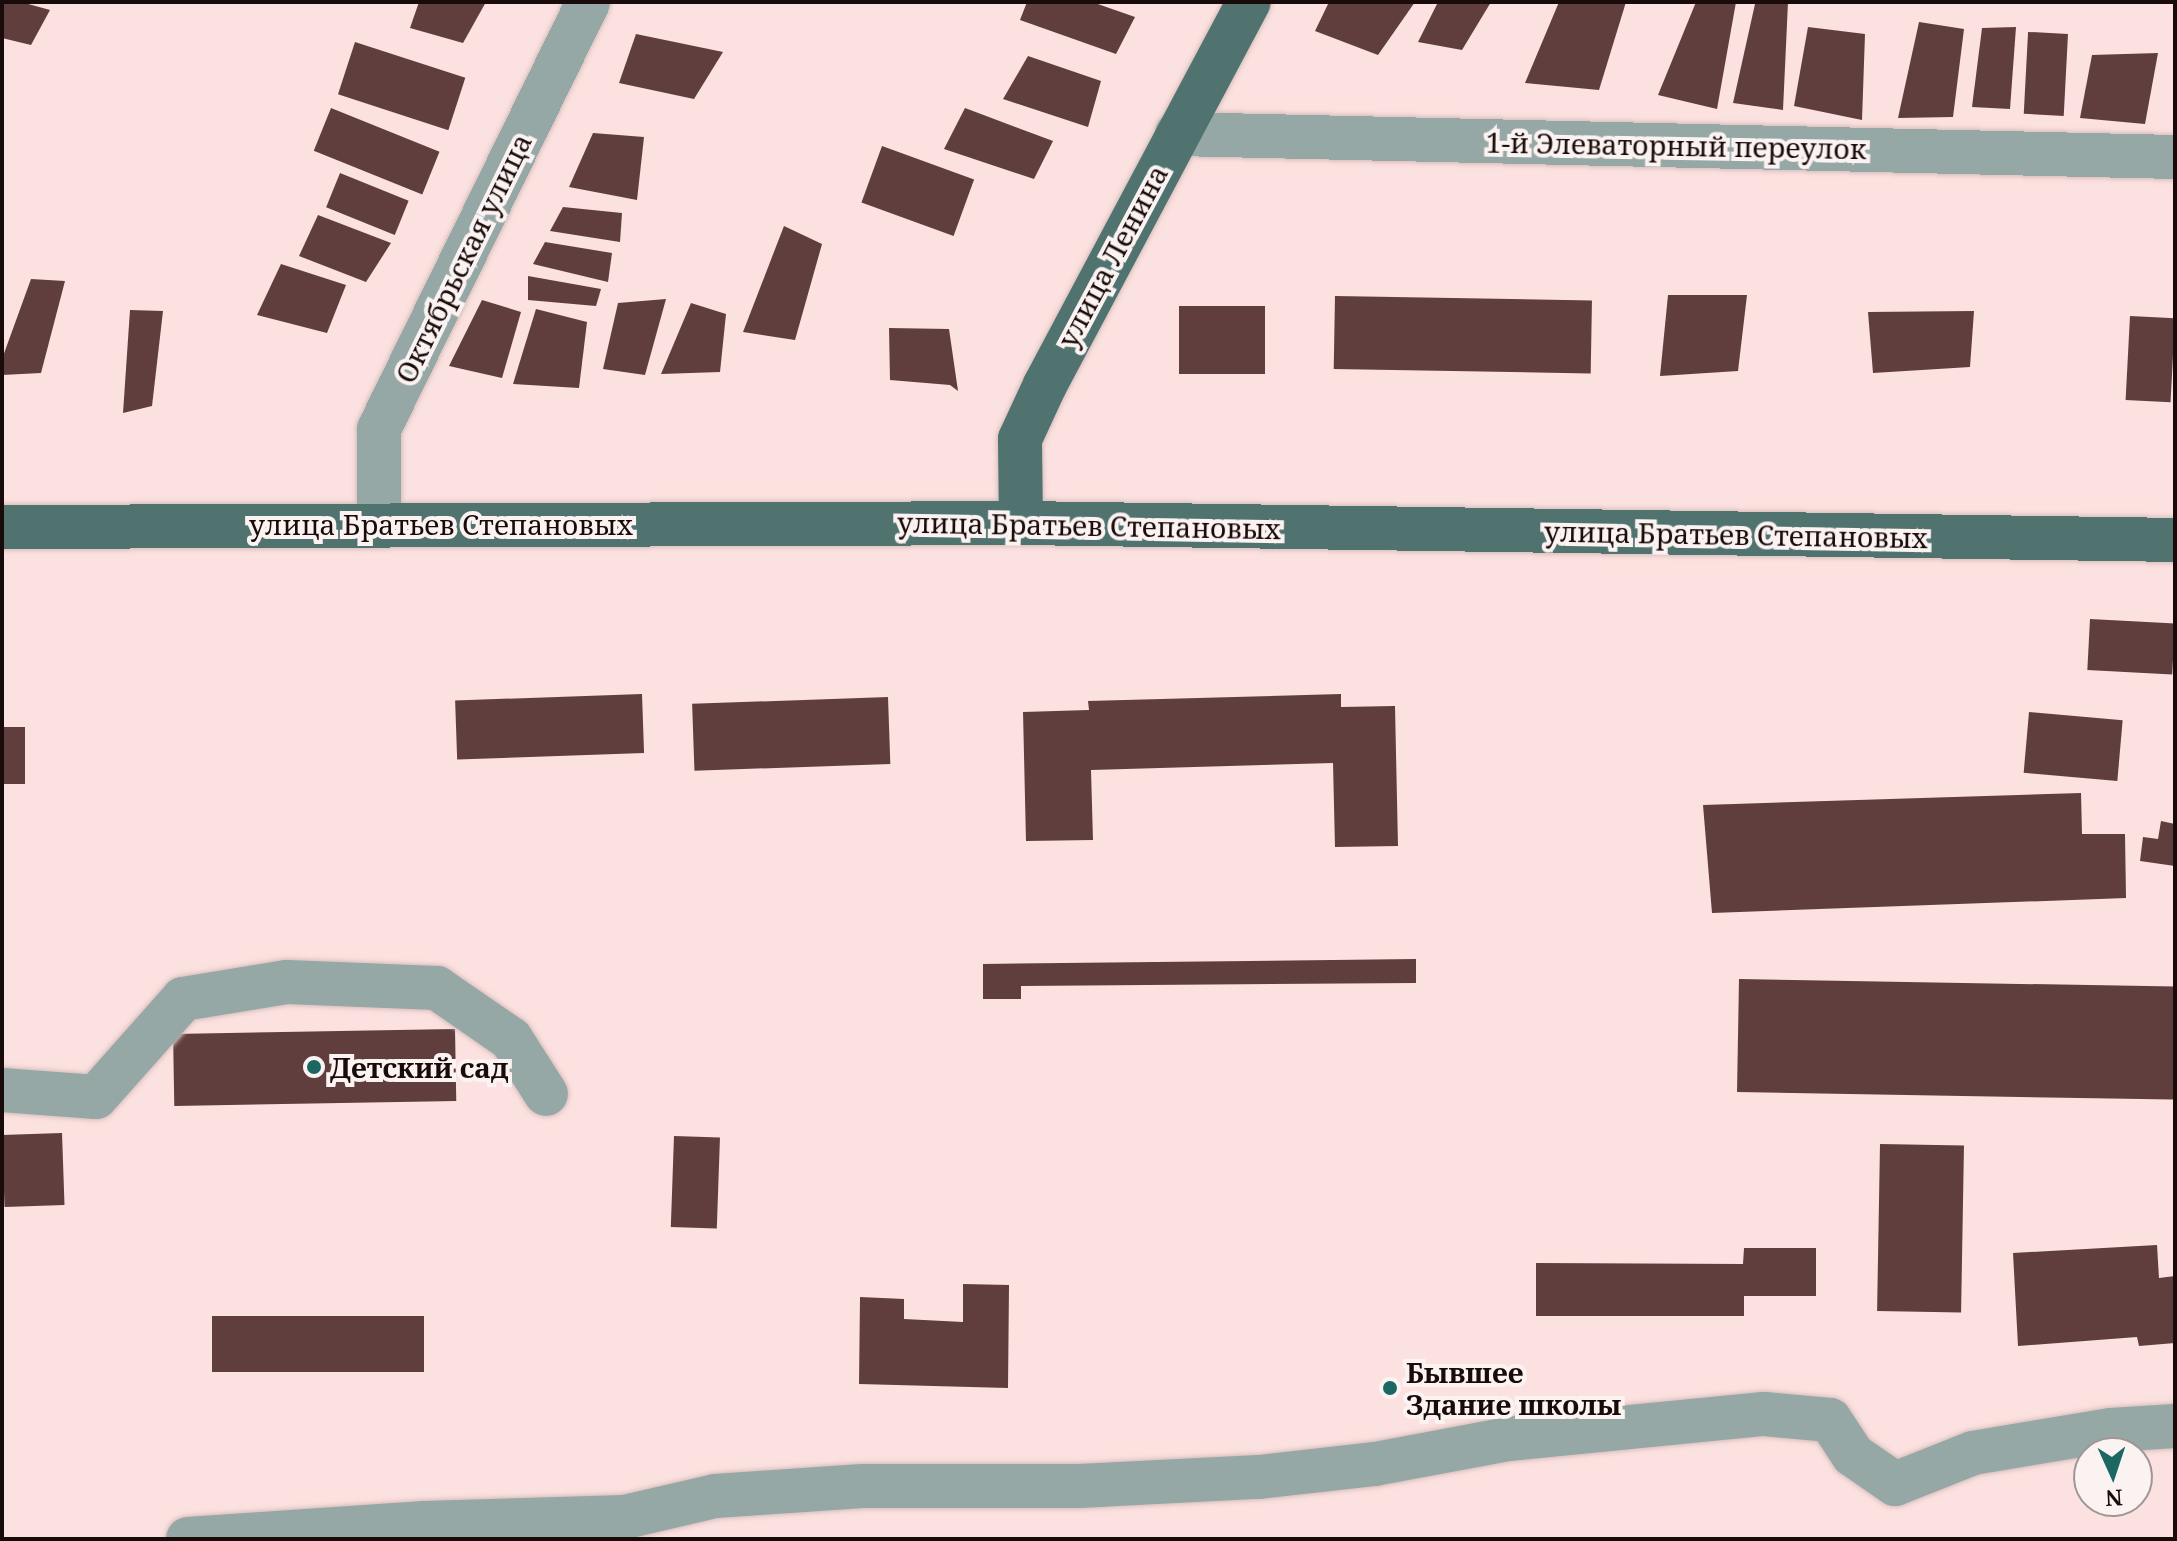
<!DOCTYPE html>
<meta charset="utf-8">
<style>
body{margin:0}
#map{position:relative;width:2177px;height:1541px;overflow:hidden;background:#fbe1df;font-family:"Noto Serif",serif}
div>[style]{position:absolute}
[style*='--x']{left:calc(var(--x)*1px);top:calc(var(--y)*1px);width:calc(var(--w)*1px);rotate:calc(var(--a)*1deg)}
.building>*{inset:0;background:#603e3d;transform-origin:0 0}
.roads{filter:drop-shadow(0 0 2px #d7bfbd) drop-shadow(0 0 2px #d7bfbd)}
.minor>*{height:44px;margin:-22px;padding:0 22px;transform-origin:22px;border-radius:22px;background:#96a8a6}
.major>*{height:44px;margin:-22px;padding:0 22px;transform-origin:22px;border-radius:22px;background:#507370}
.dots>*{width:22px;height:22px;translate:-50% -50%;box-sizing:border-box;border:4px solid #fbf3f2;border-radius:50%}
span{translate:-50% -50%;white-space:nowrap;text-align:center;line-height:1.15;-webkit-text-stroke:8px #fbf3f2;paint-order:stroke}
.street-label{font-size:28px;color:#180b0a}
.poi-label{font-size:28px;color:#180b0a;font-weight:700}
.left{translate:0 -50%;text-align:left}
.frame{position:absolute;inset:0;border:4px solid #180b0a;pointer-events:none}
.north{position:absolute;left:2073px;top:1437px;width:80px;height:80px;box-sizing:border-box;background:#fbf3f2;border:2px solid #a09695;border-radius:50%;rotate:177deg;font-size:22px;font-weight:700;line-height:32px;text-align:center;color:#180b0a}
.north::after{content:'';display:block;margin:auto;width:28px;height:36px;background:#1c6762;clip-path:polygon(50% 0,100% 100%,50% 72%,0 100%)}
</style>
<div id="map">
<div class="building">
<div style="clip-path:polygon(2px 2px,21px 2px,50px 10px,31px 45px,2px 38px)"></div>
<div style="clip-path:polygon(419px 2px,486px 2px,463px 43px,410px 28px)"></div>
<div style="clip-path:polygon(1027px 2px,1092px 2px,1135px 17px,1116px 54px,1020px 20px)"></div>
<div style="clip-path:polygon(1329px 2px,1415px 2px,1378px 55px,1315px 31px)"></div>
<div style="clip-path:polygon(1438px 2px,1491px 2px,1462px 50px,1418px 42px)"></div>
<div style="clip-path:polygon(1559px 2px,1626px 2px,1599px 90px,1525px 83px)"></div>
<div style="clip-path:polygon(1696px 2px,1736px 2px,1717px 109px,1658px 95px)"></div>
<div style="clip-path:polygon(1788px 2px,1783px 110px,1733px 103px,1755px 4px)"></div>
<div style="clip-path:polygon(1919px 22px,1964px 29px,1953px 117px,1898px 118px)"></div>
<div style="clip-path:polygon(1808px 27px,1865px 34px,1862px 120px,1794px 106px)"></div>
<div style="clip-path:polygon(2016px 27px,2010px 109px,1972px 107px,1982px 28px)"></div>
<div style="clip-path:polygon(636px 34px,723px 52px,694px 99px,619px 83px)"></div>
<div style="left:2068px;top:34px;width:82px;height:40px;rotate:93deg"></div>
<div style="left:355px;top:42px;width:116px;height:55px;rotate:18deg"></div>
<div style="clip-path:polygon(2158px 53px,2145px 124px,2080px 118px,2092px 55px)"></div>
<div style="clip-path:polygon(1028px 56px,1101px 81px,1088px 127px,1003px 99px)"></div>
<div style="left:331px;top:108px;width:117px;height:46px;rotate:22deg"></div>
<div style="clip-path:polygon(965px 108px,1053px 141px,1034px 179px,944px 149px)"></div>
<div style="clip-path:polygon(593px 133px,644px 137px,637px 200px,569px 187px)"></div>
<div style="left:882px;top:146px;width:98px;height:60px;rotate:20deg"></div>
<div style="left:340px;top:173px;width:74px;height:37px;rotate:22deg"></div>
<div style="clip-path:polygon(563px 207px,622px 213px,620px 242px,550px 231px)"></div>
<div style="clip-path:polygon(318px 215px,391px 243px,366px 282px,299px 256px)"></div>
<div style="clip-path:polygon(784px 226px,822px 244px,795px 340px,743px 332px)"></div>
<div style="clip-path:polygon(545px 242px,612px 253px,608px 282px,533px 264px)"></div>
<div style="clip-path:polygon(281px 264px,346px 285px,327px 333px,257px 315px)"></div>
<div style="clip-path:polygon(528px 276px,601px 289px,596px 306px,528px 300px)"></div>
<div style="clip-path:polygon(31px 279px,65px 281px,41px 373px,2px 375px,2px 359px)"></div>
<div style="clip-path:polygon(1668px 295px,1747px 295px,1738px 371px,1660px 376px)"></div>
<div style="left:1335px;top:296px;width:257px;height:73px;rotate:1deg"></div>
<div style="clip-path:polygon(666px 299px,645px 375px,603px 369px,618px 303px)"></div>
<div style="clip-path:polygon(482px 300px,521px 312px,502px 378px,449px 366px)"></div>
<div style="clip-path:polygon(691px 303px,726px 314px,720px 372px,661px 374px)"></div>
<div style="left:1179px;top:306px;width:86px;height:68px"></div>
<div style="clip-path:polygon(536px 309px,587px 322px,579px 388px,513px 384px)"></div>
<div style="clip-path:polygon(130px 310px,163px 311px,152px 406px,123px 413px)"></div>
<div style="clip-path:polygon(1974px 311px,1970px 367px,1873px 373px,1868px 312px)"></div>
<div style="left:2130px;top:316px;width:45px;height:84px;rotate:3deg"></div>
<div style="clip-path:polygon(889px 328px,949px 329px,958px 391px,950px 385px,890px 380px)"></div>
<div style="left:2090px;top:619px;width:85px;height:51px;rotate:3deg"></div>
<div style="left:642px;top:694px;width:59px;height:187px;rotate:88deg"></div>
<div style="clip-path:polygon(1341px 694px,1341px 707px,1395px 706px,1398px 846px,1335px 847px,1333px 763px,1091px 770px,1093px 840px,1026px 841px,1023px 712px,1089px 710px,1088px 701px)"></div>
<div style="left:888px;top:697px;width:67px;height:196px;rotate:88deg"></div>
<div style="left:2029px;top:712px;width:94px;height:61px;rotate:5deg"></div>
<div style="left:25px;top:727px;width:57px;height:23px;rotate:90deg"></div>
<div style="clip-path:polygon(2081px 793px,2082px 834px,2125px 834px,2126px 898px,1712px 913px,1703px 805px)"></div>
<div style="clip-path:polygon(2161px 821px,2175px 824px,2175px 866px,2140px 861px,2143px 837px,2158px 839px)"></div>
<div style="clip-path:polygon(1416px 959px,1416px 983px,1021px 986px,1021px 999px,983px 999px,983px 964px)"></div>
<div style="left:1739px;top:979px;width:436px;height:113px;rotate:1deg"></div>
<div style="left:455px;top:1029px;width:72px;height:282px;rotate:89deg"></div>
<div style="left:62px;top:1133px;width:72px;height:60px;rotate:88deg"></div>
<div style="left:674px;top:1136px;width:46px;height:91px;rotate:2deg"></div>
<div style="left:1880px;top:1144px;width:84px;height:167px;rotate:1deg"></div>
<div style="clip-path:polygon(2157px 1245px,2159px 1278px,2175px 1276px,2175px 1343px,2139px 1346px,2137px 1337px,2018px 1346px,2013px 1253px)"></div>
<div style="clip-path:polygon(1744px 1248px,1816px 1248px,1816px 1296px,1744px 1296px,1744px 1316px,1536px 1316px,1536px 1263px,1743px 1264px)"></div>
<div style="clip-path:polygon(963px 1284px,1009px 1285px,1008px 1388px,859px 1384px,860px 1297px,904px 1299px,904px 1319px,963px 1322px)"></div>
<div style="left:424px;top:1316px;width:56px;height:212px;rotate:90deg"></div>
</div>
<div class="roads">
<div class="minor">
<div style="--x:1177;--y:134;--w:998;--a:1.32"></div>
<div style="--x:379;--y:524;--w:95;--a:-90"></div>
<div style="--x:379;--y:429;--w:475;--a:-63.9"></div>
<div style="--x:2;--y:1090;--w:94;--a:4.3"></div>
<div style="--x:96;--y:1097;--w:131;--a:-48.4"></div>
<div style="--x:183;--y:999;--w:105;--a:-9.3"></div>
<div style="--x:287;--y:982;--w:150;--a:2.3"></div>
<div style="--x:437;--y:988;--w:90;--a:34.6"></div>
<div style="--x:511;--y:1039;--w:65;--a:57.5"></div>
<div style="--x:188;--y:1539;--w:237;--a:-3.9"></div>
<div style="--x:424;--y:1523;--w:201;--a:-1.7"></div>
<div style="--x:625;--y:1517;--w:92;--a:-13.1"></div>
<div style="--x:715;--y:1496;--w:148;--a:-3.9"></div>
<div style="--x:863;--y:1486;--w:216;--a:0"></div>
<div style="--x:1079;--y:1486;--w:180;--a:-2.9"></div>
<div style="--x:1259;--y:1477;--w:117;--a:-6.4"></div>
<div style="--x:1375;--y:1464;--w:135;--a:-10.6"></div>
<div style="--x:1508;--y:1439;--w:257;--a:-5.6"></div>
<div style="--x:1764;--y:1414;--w:66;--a:5.2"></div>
<div style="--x:1830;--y:1420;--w:42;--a:56.7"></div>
<div style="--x:1853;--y:1455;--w:51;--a:34.6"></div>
<div style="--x:1895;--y:1484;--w:84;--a:-21.7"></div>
<div style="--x:1973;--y:1453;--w:140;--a:-9.5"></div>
<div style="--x:2111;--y:1430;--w:64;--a:-3.6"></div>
</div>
<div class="major">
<div style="--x:1021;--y:523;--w:84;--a:-90.7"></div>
<div style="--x:1020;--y:439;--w:60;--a:-65.2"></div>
<div style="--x:1045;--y:385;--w:434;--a:-62"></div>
<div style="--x:2;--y:527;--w:1019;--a:-0.22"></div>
<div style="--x:1021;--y:523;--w:1154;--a:0.84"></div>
</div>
</div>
<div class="dots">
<div style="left:314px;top:1067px;background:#1c6762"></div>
<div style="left:1390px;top:1388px;background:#1c6762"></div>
</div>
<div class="street-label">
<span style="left:1676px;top:145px;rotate:1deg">1-й Элеваторный переулок</span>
<span style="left:1112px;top:256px;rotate:-62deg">улица Ленина</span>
<span style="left:463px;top:258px;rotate:-64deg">Октябрьская улица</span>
<span style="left:441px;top:524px">улица Братьев Степановых</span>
<span style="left:1089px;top:525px;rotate:1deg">улица Братьев Степановых</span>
<span style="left:1736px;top:534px;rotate:1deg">улица Братьев Степановых</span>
</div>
<div class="poi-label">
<span class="left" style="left:330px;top:1067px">Детский сад</span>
<span class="left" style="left:1406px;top:1388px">Бывшее<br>Здание школы</span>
</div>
<div class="frame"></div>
<div class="north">N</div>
</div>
